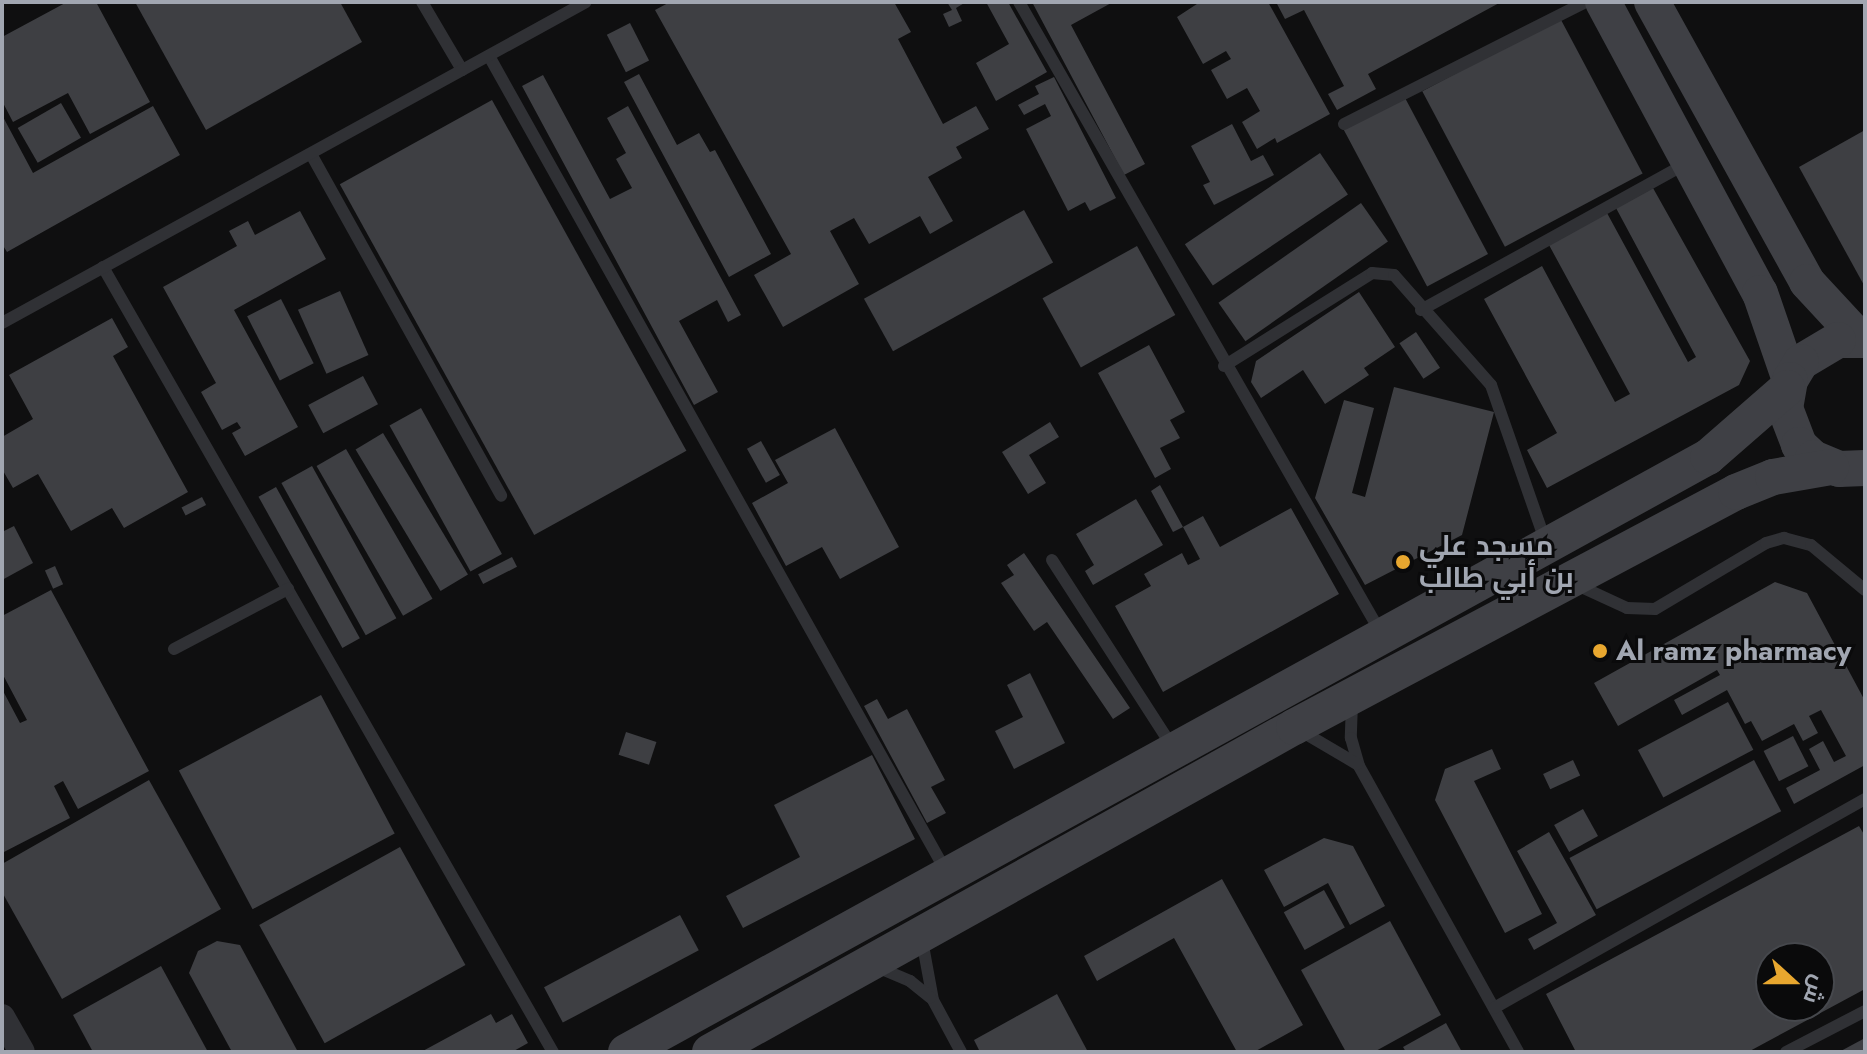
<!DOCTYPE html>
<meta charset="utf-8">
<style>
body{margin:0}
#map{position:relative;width:1867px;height:1054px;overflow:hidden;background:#0f0f10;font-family:Jost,Cairo,sans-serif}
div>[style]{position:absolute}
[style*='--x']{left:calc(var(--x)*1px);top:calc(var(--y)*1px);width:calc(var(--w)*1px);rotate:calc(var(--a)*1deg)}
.building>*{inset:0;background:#3e3f43;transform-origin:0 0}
.service>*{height:12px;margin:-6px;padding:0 6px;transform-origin:6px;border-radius:6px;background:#303135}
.minor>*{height:26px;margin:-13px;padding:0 13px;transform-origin:13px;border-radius:13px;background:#303135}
.secondary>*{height:36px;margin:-18px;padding:0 18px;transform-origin:18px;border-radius:18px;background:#3f4045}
.dots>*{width:22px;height:22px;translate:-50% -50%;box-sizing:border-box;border:4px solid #0a0a0b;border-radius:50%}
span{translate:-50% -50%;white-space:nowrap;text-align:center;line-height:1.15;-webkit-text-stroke:6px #0a0a0b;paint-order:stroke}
.poi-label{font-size:28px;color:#a1a6b1;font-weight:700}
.left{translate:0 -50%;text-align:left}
.frame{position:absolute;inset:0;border:4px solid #a1a6b1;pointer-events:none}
.north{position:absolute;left:1755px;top:942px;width:80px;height:80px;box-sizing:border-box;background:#0a0a0b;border:2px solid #46484d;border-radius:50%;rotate:111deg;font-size:22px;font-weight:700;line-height:32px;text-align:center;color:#a1a6b1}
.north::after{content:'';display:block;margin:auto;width:28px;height:36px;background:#e8a72f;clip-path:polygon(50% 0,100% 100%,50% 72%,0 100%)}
</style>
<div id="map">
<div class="building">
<div style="clip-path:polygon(67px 2px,96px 2px,150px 102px,90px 134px,68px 93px,13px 122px,2px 101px,2px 37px)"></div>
<div style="clip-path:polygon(135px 2px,340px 2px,362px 42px,206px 130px)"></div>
<div style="clip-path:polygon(670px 2px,894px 2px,911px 32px,898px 39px,943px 124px,976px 106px,989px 129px,956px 147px,962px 158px,928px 177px,953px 221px,930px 234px,920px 216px,869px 244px,854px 218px,830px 231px,859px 284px,783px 327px,754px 275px,791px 254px,655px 10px)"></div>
<div style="clip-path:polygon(947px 2px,966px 2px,956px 8px,962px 21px,949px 27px,943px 14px,952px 10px)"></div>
<div style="clip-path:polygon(986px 2px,1008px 2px,1047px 72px,996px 101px,976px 63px,1009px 44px)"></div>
<div style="clip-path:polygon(1032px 2px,1113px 2px,1071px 25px,1145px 164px,1124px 175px)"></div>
<div style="clip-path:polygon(1200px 2px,1268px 2px,1330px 114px,1277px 143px,1275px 138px,1257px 149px,1242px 122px,1260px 111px,1247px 88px,1227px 99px,1211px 70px,1231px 59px,1226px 51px,1203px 64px,1177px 17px)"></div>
<div style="clip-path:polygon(1276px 2px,1501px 2px,1368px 74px,1376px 89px,1337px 110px,1328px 94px,1344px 86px,1304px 10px,1285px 19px)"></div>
<div style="left:1560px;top:18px;width:176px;height:156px;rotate:62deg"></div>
<div style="left:630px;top:23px;width:42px;height:26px;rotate:63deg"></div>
<div style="clip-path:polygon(639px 74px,677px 145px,699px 133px,710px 152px,715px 150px,771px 254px,729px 277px,624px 82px)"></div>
<div style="clip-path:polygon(543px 75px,610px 199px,632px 188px,616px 159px,626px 153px,607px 118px,628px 106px,741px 315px,728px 322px,717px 300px,679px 321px,718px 392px,694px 405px,522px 86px)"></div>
<div style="clip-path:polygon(1054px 77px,1116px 198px,1090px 211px,1085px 202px,1068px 211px,1026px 129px,1051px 116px,1045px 104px,1024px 115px,1018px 105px,1039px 94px,1035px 86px)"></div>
<div style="left:1404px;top:96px;width:179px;height:69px;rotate:62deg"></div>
<div style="left:492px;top:100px;width:401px;height:174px;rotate:61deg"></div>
<div style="left:61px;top:103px;width:40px;height:50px;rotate:60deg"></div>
<div style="clip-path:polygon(153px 106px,180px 155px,7px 252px,2px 244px,2px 115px,33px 173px)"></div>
<div style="clip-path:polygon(1232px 124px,1251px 161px,1263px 155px,1274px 175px,1214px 205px,1203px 185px,1210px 182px,1191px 146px)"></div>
<div style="clip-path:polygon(1865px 130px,1865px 287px,1799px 167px)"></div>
<div style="left:1320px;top:153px;width:50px;height:163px;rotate:56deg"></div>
<div style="clip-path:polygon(1653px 188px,1750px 361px,1739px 385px,1547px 488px,1527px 450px,1557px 433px,1484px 299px,1542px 266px,1615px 402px,1630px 394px,1549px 245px,1607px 213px,1688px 362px,1696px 357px,1616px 208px)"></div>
<div style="left:1361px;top:203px;width:47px;height:174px;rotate:55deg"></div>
<div style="left:1024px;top:210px;width:60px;height:183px;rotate:61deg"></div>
<div style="clip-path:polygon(300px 211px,326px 259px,234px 310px,298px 427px,245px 456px,232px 433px,241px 428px,237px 422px,222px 430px,201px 392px,216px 383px,163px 287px,237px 246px,229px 231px,248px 221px,255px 235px)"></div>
<div style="left:1137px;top:246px;width:79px;height:108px;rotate:61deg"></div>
<div style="left:340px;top:291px;width:70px;height:46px;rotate:66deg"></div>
<div style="clip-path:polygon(1359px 292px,1395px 347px,1364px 368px,1369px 375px,1325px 404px,1303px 370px,1261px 398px,1251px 382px,1256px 361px)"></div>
<div style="left:281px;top:299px;width:72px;height:38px;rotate:63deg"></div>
<div style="clip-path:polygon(112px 318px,128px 347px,113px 356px,188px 492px,124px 528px,112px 508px,71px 531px,38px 474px,13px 488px,2px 469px,2px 437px,33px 419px,9px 375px)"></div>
<div style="left:1416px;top:332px;width:43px;height:20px;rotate:56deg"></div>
<div style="clip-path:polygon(1149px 345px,1185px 412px,1170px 420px,1180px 438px,1160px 448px,1171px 469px,1155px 478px,1098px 373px)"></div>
<div style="left:363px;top:376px;width:32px;height:62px;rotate:62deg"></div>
<div style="clip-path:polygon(1394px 387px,1494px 412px,1462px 535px,1365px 585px,1315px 498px,1344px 400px,1374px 408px,1352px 493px,1365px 497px)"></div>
<div style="left:421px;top:408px;width:167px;height:36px;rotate:61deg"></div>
<div style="clip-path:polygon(1050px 422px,1059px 437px,1029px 455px,1046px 483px,1028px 494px,1002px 452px)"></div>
<div style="clip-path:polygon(835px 428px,899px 547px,840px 579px,822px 547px,786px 566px,752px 503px,788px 483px,775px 460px)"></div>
<div style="left:383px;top:433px;width:165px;height:32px;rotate:59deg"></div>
<div style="left:761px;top:441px;width:39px;height:16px;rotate:61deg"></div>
<div style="left:346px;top:449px;width:173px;height:34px;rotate:60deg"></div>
<div style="left:312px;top:466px;width:174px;height:35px;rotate:61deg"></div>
<div style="clip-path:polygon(1160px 485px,1183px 527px,1203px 516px,1220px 547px,1291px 508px,1339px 594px,1163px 692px,1115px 606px,1151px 586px,1144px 574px,1182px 553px,1188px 565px,1200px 559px,1183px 527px,1173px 532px,1151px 491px)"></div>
<div style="left:276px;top:487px;width:173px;height:20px;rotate:61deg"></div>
<div style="left:202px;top:497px;width:9px;height:23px;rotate:63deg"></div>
<div style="clip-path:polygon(1136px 499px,1163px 545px,1093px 585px,1085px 571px,1094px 565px,1076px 534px)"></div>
<div style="clip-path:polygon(14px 526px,33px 563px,2px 580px,2px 532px)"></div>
<div style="clip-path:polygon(1024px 553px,1130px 708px,1113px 719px,1047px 622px,1034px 631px,1001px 583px,1014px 575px,1007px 565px)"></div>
<div style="left:512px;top:557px;width:11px;height:38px;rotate:63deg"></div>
<div style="left:55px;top:566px;width:20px;height:11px;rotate:66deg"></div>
<div style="clip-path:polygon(1775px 582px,1807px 593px,1865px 701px,1865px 765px,1794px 804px,1786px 788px,1820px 770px,1809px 749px,1823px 741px,1834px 762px,1846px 756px,1821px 710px,1809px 716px,1818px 733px,1803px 741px,1794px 724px,1762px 741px,1751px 721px,1745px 724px,1727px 690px,1682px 715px,1674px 700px,1720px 675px,1717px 670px,1618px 726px,1594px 683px)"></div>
<div style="clip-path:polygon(51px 590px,149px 771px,78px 809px,63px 781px,54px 786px,70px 818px,2px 853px,2px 689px,20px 723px,27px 720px,2px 673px,2px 616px)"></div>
<div style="clip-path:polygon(1030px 673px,1065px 743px,1014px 769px,995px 731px,1023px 717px,1007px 685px)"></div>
<div style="left:321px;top:695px;width:157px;height:161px;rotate:62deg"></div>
<div style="clip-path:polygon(877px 699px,888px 719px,907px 709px,945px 780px,931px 787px,946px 813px,927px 823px,864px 706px)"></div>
<div style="left:1728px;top:702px;width:54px;height:102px;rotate:62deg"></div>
<div style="left:626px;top:732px;width:32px;height:24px;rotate:18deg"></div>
<div style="left:1793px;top:736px;width:34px;height:33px;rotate:63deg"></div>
<div style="clip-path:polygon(1492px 749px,1501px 769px,1474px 781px,1542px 914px,1505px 933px,1435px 800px,1445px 769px)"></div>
<div style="clip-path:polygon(872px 755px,915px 839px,743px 928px,726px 896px,800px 857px,774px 805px)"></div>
<div style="left:1573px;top:760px;width:17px;height:33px;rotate:65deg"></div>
<div style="left:1754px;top:760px;width:58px;height:209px;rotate:62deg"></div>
<div style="clip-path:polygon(149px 780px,221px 909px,62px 999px,2px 892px,2px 864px)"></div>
<div style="left:1583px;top:809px;width:31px;height:33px;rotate:61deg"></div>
<div style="clip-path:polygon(evenodd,1859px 826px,1865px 836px,1865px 989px,1748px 1052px,1576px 1052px,1546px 994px,1859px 826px,1771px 958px,1819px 958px,1819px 1006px,1771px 1006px,1771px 958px)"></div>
<div style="clip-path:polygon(1549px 832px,1596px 915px,1534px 950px,1528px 939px,1557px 923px,1517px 851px)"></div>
<div style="clip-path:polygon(1324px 838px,1353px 846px,1385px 906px,1350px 925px,1328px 883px,1284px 907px,1264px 870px)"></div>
<div style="left:400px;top:847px;width:135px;height:161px;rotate:61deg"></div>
<div style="clip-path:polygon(1222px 879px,1303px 1025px,1254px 1052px,1237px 1052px,1174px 938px,1097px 981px,1084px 956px)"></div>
<div style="left:1324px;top:890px;width:43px;height:46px;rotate:61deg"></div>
<div style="left:680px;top:915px;width:40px;height:154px;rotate:62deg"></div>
<div style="clip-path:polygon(1390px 921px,1441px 1015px,1374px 1052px,1346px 1052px,1301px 970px)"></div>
<div style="clip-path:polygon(217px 941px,240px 945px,298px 1052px,232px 1052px,189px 973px,198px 951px)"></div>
<div style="clip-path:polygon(161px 966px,208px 1052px,93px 1052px,73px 1015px)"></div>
<div style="clip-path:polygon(1057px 994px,1088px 1052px,980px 1052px,974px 1040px)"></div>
<div style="clip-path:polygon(491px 1014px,496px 1023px,512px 1014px,528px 1043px,512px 1052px,421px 1052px)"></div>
<div style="clip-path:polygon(1446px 1023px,1462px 1052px,1406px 1052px,1403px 1047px)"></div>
<div style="clip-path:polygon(1865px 1038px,1865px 1052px,1839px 1052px)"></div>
</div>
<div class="service">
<div style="--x:422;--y:2;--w:79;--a:59.5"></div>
<div style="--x:1019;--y:2;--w:727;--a:60.16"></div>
<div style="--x:489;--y:56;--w:937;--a:60.73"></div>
<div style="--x:1344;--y:124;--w:271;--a:-26.8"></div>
<div style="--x:311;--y:154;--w:391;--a:60.9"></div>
<div style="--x:103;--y:267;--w:905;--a:60.18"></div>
<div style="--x:1421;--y:310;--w:303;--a:-28.9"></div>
<div style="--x:2;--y:323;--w:666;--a:-28.8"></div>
<div style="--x:1224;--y:366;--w:175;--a:-32.1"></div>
<div style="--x:1372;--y:273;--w:22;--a:5"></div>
<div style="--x:1394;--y:275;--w:147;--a:48.6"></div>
<div style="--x:1491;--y:385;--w:167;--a:70.8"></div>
<div style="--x:1052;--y:560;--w:221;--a:57.2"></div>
<div style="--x:1575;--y:584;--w:57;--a:24.8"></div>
<div style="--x:1627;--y:608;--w:28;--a:2"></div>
<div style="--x:1655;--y:609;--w:129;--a:-30.7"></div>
<div style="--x:1766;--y:543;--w:19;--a:-16"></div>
<div style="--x:1784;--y:538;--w:28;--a:15"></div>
<div style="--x:1811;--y:545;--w:70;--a:39.8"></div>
<div style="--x:174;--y:649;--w:129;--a:-27.8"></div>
<div style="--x:1352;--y:702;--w:36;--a:92"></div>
<div style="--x:1351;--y:738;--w:29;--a:74"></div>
<div style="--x:1359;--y:766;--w:327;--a:60.9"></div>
<div style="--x:1301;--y:731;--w:65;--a:30.5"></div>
<div style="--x:922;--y:940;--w:61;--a:79.6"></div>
<div style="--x:933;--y:1000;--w:59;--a:61.7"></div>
<div style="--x:877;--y:967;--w:36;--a:23"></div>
<div style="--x:910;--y:981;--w:26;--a:39"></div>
<div style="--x:1494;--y:1008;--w:426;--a:-29.4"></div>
<div style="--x:1786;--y:1052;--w:89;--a:-27.4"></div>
</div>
<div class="minor">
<div style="--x:2;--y:1017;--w:40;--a:60.3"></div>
</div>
<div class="secondary">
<div style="--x:1603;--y:2;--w:331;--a:61.7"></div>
<div style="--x:1760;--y:293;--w:92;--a:71"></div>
<div style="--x:1652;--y:2;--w:320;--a:61"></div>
<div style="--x:1807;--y:282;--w:78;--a:47.1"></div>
<div style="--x:1865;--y:340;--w:27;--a:180"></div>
<div style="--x:1838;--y:340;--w:43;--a:149.3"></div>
<div style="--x:1801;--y:362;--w:21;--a:121"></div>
<div style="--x:1790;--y:380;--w:28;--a:100"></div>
<div style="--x:1785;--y:408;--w:40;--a:69"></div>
<div style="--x:1799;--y:445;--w:19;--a:43"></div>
<div style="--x:1813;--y:458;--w:28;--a:23"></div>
<div style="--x:1839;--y:469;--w:26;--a:-2"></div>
<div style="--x:626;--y:1052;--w:1235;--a:-28.81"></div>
<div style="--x:1708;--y:457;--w:105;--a:-41.1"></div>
<div style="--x:710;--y:1052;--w:668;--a:-29.1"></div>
<div style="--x:1294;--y:727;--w:501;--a:-28"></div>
<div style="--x:1736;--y:492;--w:40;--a:-22"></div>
<div style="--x:1773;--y:477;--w:59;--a:-9.8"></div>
</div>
<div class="dots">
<div style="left:1403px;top:562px;background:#e8a72f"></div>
<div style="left:1600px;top:651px;background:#e8a72f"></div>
</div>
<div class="poi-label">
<span class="left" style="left:1419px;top:562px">مسجد علي<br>بن أبي طالب</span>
<span class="left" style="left:1616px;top:651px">Al ramz pharmacy</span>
</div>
<div class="frame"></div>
<div class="north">ش</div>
</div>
